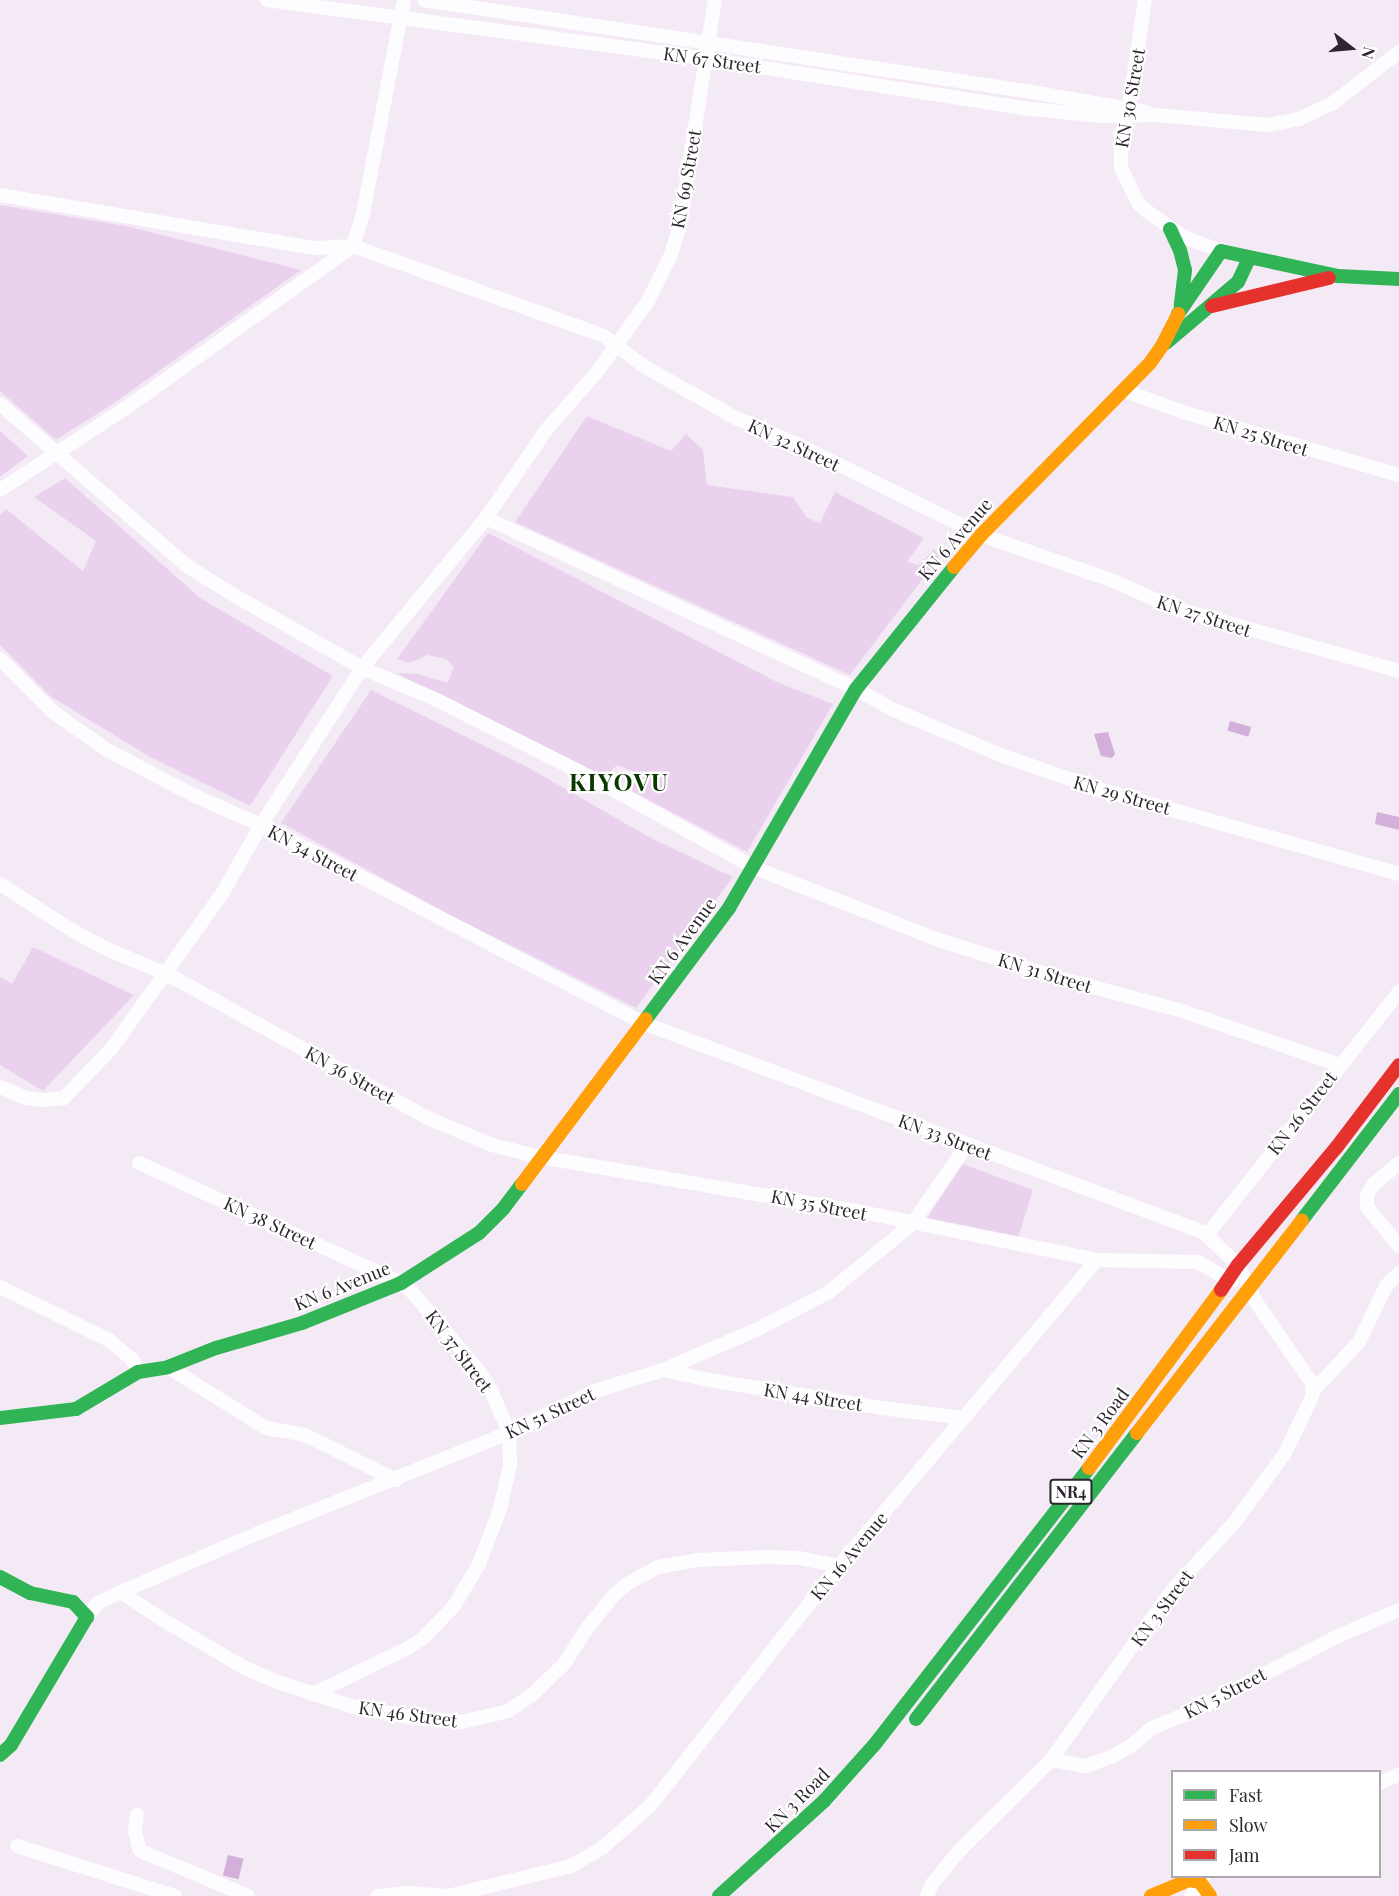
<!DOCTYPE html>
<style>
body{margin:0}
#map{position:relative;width:1399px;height:1896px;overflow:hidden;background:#f4eaf6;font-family:"Playfair Display",serif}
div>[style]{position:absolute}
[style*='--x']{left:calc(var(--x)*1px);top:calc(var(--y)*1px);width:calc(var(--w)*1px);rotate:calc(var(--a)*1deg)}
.green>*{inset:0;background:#ead2ef}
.water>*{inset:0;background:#d2b0da;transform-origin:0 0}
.street>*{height:14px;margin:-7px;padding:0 7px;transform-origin:7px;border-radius:7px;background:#fdfcfe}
.fast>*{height:14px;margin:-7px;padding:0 7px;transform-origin:7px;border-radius:7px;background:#30b455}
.slow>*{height:14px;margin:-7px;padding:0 7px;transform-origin:7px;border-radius:7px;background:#ff9f0a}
.jam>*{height:14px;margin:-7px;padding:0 7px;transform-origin:7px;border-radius:7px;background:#e5322d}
span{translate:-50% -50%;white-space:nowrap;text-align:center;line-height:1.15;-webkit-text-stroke:4.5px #fff;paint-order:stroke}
.shield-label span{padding:2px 4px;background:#fff;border:2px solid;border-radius:4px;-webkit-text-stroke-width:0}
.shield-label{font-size:16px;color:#2d262e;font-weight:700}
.street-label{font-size:18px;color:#2d262e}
.district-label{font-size:24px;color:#0a3900;font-weight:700;letter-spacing:1.5px}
.legend{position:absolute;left:1171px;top:1770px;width:210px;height:108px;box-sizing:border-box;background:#fff;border:2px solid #aba8ab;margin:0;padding:8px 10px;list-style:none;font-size:18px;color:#2d262e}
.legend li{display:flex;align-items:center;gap:12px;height:30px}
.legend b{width:30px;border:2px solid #aba8ab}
.north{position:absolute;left:1321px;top:18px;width:60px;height:60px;-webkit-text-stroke:4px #fff;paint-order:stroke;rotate:106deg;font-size:16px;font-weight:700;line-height:24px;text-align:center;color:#2d262e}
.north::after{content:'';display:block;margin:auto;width:21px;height:27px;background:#2d262e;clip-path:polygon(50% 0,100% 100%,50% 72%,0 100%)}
</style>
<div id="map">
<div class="green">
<div style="clip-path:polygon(0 205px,126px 226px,301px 270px,117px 401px,56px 440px,0 391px)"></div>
<div style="clip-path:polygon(587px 416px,671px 451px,686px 434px,703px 450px,707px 485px,793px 497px,807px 518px,820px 523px,835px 492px,924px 538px,907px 562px,919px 565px,934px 549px,939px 557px,850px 675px,515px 522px)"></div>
<div style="clip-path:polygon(0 431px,28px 456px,0 477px)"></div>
<div style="clip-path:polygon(65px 478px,200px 598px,333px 676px,250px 806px,150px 757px,50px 696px,0 645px,0 515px,6px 509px,83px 571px,96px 541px,34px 497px)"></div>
<div style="clip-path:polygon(488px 533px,779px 683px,833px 704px,747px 852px,632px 791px,637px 773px,617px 765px,604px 778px,396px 673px,418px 674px,447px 683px,454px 667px,446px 659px,427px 655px,410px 663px,397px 659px)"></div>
<div style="clip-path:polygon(371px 690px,529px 768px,649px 837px,733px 877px,636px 1008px,450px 915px,281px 823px)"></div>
<div style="clip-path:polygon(33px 947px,134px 995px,43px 1091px,0 1065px,0 977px,12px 984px)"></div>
<div style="clip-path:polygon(963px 1164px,1033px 1190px,1018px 1238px,925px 1221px)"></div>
</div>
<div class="water">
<div style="left:1230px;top:721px;width:22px;height:10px;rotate:16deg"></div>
<div style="clip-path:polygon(1108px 732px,1115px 754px,1112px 758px,1101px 756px,1094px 734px)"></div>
<div style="clip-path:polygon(1377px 812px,1399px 817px,1399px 830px,1375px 824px)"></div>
<div style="left:228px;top:1855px;width:16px;height:21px;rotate:14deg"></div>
</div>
<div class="street">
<div style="--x:267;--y:0;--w:444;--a:7.6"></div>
<div style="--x:707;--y:59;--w:319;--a:8.8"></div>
<div style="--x:1022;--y:108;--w:79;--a:5.8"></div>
<div style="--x:1101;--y:116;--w:55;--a:-1"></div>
<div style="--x:1156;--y:115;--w:112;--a:5.1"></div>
<div style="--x:1268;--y:125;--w:32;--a:-11"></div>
<div style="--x:1299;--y:119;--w:38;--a:-25"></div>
<div style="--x:1333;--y:103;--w:83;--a:-37.7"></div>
<div style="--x:424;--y:0;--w:609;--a:8.6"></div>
<div style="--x:1026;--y:91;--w:122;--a:9.9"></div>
<div style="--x:1145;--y:0;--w:108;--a:98.5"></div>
<div style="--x:1129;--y:107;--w:30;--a:105"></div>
<div style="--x:1121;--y:136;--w:32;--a:90"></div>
<div style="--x:1121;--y:168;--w:39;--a:64"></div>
<div style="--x:1138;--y:203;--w:13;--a:42"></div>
<div style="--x:1148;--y:212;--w:44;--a:34.8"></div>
<div style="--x:1184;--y:237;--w:40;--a:21"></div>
<div style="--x:0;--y:195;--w:319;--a:9.6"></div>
<div style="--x:315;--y:248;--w:38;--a:-3"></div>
<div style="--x:353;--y:246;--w:267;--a:19.7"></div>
<div style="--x:604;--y:336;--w:51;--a:37.1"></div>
<div style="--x:645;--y:367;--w:104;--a:29.3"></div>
<div style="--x:736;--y:418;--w:66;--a:23.1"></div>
<div style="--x:797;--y:444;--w:205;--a:26.3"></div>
<div style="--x:981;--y:535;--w:141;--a:19.1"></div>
<div style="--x:1114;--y:581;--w:63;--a:24.5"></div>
<div style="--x:1171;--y:607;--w:237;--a:15.7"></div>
<div style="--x:1125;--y:391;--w:62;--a:19.9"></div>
<div style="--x:1183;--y:412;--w:225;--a:16.3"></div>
<div style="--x:0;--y:404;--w:247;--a:40.9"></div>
<div style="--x:187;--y:566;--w:59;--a:31.8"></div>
<div style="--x:237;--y:597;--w:144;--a:29.6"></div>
<div style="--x:362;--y:668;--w:82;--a:23.1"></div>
<div style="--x:437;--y:700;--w:174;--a:26.7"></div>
<div style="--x:592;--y:778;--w:186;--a:28.9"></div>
<div style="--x:755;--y:868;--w:198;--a:21.4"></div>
<div style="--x:939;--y:940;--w:119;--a:17.7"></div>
<div style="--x:1052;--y:976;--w:131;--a:15"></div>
<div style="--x:1179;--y:1010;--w:170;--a:18.9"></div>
<div style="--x:0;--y:490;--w:150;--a:-33.1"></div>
<div style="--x:126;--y:408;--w:279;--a:-35.5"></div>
<div style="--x:353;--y:246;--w:34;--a:-73"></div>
<div style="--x:363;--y:214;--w:218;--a:-79.2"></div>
<div style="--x:486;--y:518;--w:408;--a:24.8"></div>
<div style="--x:856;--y:689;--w:43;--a:28.9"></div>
<div style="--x:894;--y:710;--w:118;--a:22.9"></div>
<div style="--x:1003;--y:756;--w:102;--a:19"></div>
<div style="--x:1099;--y:789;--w:312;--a:15.8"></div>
<div style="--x:0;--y:659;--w:75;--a:45"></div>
<div style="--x:53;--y:712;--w:66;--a:35.1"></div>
<div style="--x:107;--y:750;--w:99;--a:27.6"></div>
<div style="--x:195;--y:796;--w:72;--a:23.7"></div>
<div style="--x:261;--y:825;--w:430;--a:27.4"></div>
<div style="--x:643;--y:1023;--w:598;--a:20.47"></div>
<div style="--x:1203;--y:1232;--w:48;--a:43.3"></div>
<div style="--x:1238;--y:1265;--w:41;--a:64.1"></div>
<div style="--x:1256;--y:1302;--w:101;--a:55.5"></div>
<div style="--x:1313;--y:1385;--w:12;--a:95"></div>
<div style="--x:1312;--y:1397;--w:62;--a:115.7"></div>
<div style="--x:1285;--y:1453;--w:87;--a:126.1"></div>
<div style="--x:1234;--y:1523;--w:90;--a:132.7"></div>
<div style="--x:1173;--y:1589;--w:210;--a:125.5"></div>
<div style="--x:1051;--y:1760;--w:129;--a:135.3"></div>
<div style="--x:959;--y:1851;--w:43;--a:129.3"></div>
<div style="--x:932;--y:1884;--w:13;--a:113"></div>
<div style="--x:0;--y:884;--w:87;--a:32.8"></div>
<div style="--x:73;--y:931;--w:41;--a:27.8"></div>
<div style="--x:109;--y:950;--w:63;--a:22.5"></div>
<div style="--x:167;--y:974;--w:298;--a:28.9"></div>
<div style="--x:428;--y:1118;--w:69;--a:22.9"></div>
<div style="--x:492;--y:1145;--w:49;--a:14"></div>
<div style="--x:540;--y:1157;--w:322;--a:9.7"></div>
<div style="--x:857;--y:1211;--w:245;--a:11.5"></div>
<div style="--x:1097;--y:1260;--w:101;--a:1.1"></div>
<div style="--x:1198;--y:1262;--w:39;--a:30"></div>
<div style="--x:0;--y:1087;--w:28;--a:23"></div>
<div style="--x:26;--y:1098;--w:16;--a:7"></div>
<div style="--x:42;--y:1100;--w:22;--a:-5"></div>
<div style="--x:64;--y:1098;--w:69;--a:-46.2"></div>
<div style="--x:112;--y:1048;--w:189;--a:-54.5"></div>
<div style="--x:222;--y:894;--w:79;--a:-60.5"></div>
<div style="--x:261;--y:825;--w:187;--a:-57.2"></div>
<div style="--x:362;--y:668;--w:195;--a:-50.4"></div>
<div style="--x:486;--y:518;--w:108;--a:-55.6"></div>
<div style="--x:547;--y:429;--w:76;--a:-48.7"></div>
<div style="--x:597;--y:372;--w:87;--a:-54.3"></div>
<div style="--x:648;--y:301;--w:49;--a:-63.4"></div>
<div style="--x:670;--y:257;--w:29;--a:-72"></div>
<div style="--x:679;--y:229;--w:232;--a:-81.1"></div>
<div style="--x:139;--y:1163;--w:288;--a:24.6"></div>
<div style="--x:401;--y:1283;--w:16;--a:40"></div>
<div style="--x:413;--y:1293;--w:102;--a:49.8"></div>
<div style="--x:479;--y:1371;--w:25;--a:58"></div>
<div style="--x:492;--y:1392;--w:44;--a:67.5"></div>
<div style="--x:509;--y:1433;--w:32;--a:88"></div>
<div style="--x:510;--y:1465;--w:45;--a:102.8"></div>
<div style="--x:500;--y:1509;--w:59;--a:110.9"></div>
<div style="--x:479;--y:1564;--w:49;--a:120.8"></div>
<div style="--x:454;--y:1606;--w:45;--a:134.1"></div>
<div style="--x:423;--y:1638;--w:18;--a:146"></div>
<div style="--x:408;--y:1648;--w:106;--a:154.2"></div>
<div style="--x:1399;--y:1163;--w:34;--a:140"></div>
<div style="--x:1373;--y:1185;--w:12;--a:121"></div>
<div style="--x:1367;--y:1195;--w:12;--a:90"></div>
<div style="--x:1367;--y:1207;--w:50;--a:50.6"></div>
<div style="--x:1207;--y:1235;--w:310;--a:-51.7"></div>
<div style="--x:0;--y:1287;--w:121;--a:25.9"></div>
<div style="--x:109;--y:1340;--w:30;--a:40"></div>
<div style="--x:132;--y:1359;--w:14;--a:65"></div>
<div style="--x:168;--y:1367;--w:115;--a:31.9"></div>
<div style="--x:266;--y:1428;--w:40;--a:10"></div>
<div style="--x:305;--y:1435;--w:102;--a:26.3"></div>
<div style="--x:663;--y:1370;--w:47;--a:12.3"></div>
<div style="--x:709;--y:1380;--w:174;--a:9.2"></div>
<div style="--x:881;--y:1408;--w:84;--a:6.9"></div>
<div style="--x:1313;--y:1391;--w:67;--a:-46.8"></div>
<div style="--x:1359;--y:1342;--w:62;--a:-64.3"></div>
<div style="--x:1386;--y:1286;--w:18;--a:-45"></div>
<div style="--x:121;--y:1592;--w:50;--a:33.7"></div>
<div style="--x:163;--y:1620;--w:95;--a:30.3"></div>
<div style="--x:245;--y:1668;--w:39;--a:23"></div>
<div style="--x:281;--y:1683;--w:74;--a:18.2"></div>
<div style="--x:351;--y:1706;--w:66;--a:10.5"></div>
<div style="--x:416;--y:1718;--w:46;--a:5"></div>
<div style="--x:462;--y:1722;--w:47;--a:-13.4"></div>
<div style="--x:508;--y:1711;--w:29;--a:-34"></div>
<div style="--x:532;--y:1695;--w:45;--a:-44.1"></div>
<div style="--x:564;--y:1664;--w:44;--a:-57"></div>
<div style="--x:588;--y:1627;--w:41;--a:-50.9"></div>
<div style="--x:614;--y:1595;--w:17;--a:-40"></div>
<div style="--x:627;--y:1584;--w:35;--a:-29"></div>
<div style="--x:658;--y:1567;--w:40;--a:-10"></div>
<div style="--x:697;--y:1560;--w:71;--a:-2.4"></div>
<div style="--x:768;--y:1557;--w:31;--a:2"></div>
<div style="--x:799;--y:1558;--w:41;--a:11.3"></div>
<div style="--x:87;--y:1617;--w:18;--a:-52"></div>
<div style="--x:98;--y:1603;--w:25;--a:-26"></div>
<div style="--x:121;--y:1592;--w:152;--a:-23.2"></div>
<div style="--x:261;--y:1532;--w:267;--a:-21.8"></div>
<div style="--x:509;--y:1433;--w:96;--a:-26"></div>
<div style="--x:595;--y:1391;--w:71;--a:-17.2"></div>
<div style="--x:663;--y:1370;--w:101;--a:-23.3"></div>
<div style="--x:756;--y:1330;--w:82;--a:-27.5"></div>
<div style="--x:829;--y:1292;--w:107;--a:-39.3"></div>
<div style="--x:912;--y:1224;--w:96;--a:-55.2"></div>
<div style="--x:1051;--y:1760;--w:36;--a:10"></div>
<div style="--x:1086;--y:1766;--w:27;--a:-20"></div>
<div style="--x:1111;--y:1757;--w:23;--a:-29"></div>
<div style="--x:1131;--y:1746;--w:28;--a:-41"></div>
<div style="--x:1152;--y:1728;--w:42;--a:-22.3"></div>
<div style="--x:1191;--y:1712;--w:163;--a:-27.3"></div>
<div style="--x:1336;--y:1637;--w:69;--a:-23.2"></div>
<div style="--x:1380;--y:1783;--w:21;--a:-25"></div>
<div style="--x:137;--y:1815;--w:16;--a:97"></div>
<div style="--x:135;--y:1831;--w:18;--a:77"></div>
<div style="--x:139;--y:1849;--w:5;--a:37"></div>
<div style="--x:143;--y:1852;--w:114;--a:22.7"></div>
<div style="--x:17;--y:1846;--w:166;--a:17.6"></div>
<div style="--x:378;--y:1896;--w:30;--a:-6"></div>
<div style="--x:408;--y:1893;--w:41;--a:4.2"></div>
<div style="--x:448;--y:1896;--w:127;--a:-13.7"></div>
<div style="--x:571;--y:1866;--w:36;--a:-30"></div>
<div style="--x:602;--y:1848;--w:64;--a:-41.2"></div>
<div style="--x:650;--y:1806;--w:305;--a:-51.8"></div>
<div style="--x:839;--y:1566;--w:400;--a:-49.9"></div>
<div style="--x:1191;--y:1896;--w:24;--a:-57"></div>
</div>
<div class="fast">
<div style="--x:1170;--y:229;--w:23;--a:65"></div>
<div style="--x:1180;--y:250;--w:21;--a:76"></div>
<div style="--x:1185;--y:270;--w:35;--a:97"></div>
<div style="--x:1178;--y:314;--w:76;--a:-55.7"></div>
<div style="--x:1221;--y:251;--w:120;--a:12.1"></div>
<div style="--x:1338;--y:276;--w:61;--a:2.8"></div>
<div style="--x:1166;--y:343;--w:94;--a:-40.3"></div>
<div style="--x:1238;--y:282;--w:26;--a:-65"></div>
<div style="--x:646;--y:1019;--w:139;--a:-53.2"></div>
<div style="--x:729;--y:908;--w:253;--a:-59.9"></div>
<div style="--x:856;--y:689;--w:156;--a:-51.2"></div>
<div style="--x:1302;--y:1220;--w:159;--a:-52.4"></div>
<div style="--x:0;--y:1418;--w:77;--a:-6.8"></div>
<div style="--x:76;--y:1409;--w:72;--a:-30.8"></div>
<div style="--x:138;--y:1372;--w:30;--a:-9"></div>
<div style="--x:168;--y:1367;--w:52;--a:-21.6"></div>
<div style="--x:216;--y:1348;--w:90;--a:-16.2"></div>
<div style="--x:302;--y:1323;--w:107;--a:-22"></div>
<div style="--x:401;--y:1283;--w:93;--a:-32.7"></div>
<div style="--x:479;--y:1233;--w:34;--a:-45"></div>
<div style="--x:503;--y:1209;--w:31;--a:-53"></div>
<div style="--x:0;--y:1577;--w:34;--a:28"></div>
<div style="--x:30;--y:1593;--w:44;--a:11.8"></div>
<div style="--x:73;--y:1602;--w:21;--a:47"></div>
<div style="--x:87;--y:1617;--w:149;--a:120.7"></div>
<div style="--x:11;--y:1745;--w:15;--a:138"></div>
<div style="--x:916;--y:1719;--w:361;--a:-52.3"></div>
<div style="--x:719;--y:1896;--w:142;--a:-42.1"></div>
<div style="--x:824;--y:1801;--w:76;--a:-48.2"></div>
<div style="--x:875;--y:1744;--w:349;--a:-52.2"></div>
</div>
<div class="slow">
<div style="--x:954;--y:567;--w:42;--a:-49.8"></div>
<div style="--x:981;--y:535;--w:241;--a:-45.5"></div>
<div style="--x:1150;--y:363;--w:21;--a:-55"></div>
<div style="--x:1162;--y:346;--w:36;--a:-63"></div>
<div style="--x:522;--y:1184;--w:206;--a:-53.1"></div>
<div style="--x:1137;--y:1433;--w:269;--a:-52.2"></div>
<div style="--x:1089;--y:1468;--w:222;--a:-53.4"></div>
<div style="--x:1151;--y:1896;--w:41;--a:-22.8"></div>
<div style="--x:1189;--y:1880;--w:11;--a:10"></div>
<div style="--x:1200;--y:1882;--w:17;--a:54"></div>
</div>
<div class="jam">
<div style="--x:1212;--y:306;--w:120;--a:-13.5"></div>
<div style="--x:1221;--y:1290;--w:30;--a:-56"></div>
<div style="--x:1238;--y:1265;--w:153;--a:-50.1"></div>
<div style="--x:1336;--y:1148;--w:104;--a:-52.8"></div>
</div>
<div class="shield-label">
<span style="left:1071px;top:1492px">NR4</span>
</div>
<div class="street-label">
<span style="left:712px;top:60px;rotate:8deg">KN 67 Street</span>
<span style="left:1130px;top:98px;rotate:-80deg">KN 30 Street</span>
<span style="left:686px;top:179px;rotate:-80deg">KN 69 Street</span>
<span style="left:1261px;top:436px;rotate:17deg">KN 25 Street</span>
<span style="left:794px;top:445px;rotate:25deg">KN 32 Street</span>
<span style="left:955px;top:539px;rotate:-49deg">KN 6 Avenue</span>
<span style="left:1204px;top:616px;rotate:18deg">KN 27 Street</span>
<span style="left:1122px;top:795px;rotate:16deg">KN 29 Street</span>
<span style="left:313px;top:853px;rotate:28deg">KN 34 Street</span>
<span style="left:682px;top:941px;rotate:-54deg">KN 6 Avenue</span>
<span style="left:1045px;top:973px;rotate:17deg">KN 31 Street</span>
<span style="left:350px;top:1075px;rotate:29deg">KN 36 Street</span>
<span style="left:1302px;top:1113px;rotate:-52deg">KN 26 Street</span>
<span style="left:945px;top:1137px;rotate:21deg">KN 33 Street</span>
<span style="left:819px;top:1205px;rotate:11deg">KN 35 Street</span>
<span style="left:270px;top:1223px;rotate:25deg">KN 38 Street</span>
<span style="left:342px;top:1286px;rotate:-22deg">KN 6 Avenue</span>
<span style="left:459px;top:1351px;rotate:53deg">KN 37 Street</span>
<span style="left:813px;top:1397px;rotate:9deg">KN 44 Street</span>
<span style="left:550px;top:1413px;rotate:-25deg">KN 51 Street</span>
<span style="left:1100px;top:1423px;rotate:-53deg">KN 3 Road</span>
<span style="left:849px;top:1556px;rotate:-50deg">KN 16 Avenue</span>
<span style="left:1162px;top:1608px;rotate:-53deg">KN 3 Street</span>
<span style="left:1225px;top:1693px;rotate:-27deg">KN 5 Street</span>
<span style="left:408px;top:1714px;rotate:8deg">KN 46 Street</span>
<span style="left:797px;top:1800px;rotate:-45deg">KN 3 Road</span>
</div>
<div class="district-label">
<span style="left:619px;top:782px">KIYOVU</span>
</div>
<ul class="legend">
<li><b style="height:8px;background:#30b455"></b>Fast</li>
<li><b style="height:8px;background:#ff9f0a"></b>Slow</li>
<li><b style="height:8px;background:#e5322d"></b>Jam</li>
</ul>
<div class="north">N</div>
</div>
